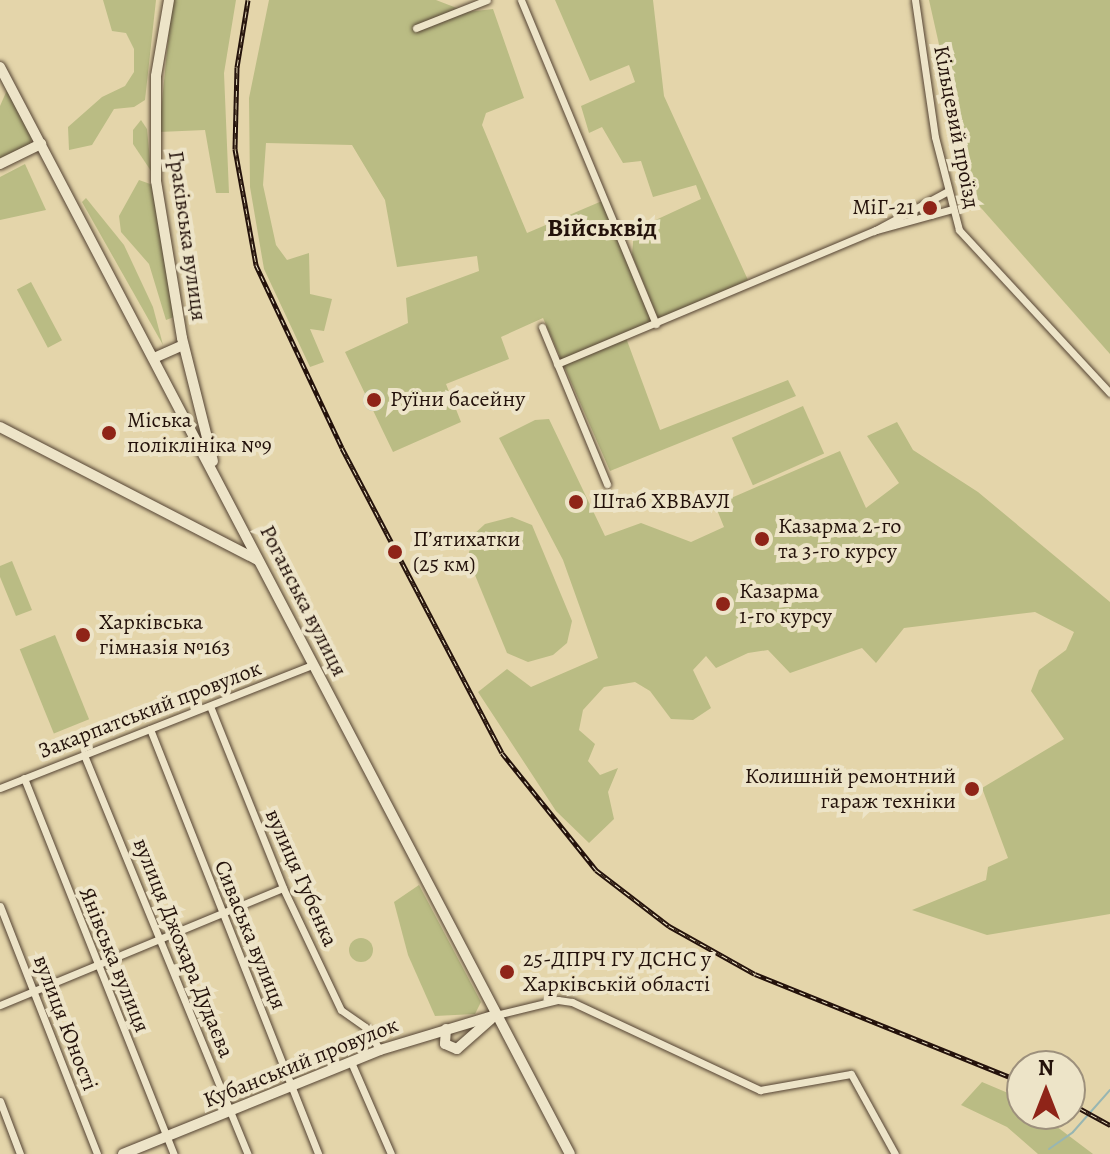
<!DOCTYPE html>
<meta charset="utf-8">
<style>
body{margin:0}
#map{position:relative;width:1110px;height:1154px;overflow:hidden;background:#e4d5aa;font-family:Alegreya,serif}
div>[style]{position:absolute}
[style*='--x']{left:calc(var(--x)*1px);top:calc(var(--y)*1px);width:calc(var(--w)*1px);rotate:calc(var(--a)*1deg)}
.green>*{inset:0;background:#babc84;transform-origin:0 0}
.round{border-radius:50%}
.water>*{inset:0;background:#98b6b2}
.stream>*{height:2px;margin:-1px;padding:0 1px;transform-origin:1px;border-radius:1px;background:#98b6b2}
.roads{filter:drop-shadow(0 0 2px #544333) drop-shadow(0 0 2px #544333)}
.street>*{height:7px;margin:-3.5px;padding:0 3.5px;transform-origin:3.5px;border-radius:3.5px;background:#ede4c8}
.secondary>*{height:10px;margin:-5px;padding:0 5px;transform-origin:5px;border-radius:5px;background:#ede4c8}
.rail>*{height:5px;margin-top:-2.5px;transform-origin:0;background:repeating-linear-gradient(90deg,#ede4c8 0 6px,#24120b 0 12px);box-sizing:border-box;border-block:2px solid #24120b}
.dots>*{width:22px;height:22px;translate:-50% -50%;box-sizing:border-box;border:4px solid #ede4c8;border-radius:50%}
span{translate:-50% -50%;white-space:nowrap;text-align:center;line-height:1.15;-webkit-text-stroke:8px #ede4c8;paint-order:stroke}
.street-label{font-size:22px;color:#24120b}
.poi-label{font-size:22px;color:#24120b}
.right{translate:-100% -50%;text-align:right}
.left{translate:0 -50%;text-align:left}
.quarter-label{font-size:26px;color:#24120b;font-weight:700}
.north{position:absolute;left:1006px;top:1050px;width:80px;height:80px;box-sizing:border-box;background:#ede4c8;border:2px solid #9d907c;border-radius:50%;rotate:0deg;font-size:22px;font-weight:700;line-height:32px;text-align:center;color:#24120b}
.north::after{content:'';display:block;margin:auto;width:28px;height:36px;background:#8f2418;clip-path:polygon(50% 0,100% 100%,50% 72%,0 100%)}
</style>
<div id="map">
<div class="green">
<div style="clip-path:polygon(103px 0,156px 0,145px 100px,134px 107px,114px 109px,92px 145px,69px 150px,68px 127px,102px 97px,125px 86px,134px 72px,134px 49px,126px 33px,112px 31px)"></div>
<div style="clip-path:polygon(172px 0,236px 0,224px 73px,229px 193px,216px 193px,205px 130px,159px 132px)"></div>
<div style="clip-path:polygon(269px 0,436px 0,467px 12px,493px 9px,524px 98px,486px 113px,482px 125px,527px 233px,602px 201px,654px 322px,625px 335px,660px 430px,788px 380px,796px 396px,610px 471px,543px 318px,501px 337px,509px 359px,446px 384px,461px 422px,393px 452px,345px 352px,408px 323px,406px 298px,479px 271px,477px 256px,397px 267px,385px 200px,352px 145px,266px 143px,263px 185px,276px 245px,287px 260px,309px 253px,310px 294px,332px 299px,324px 331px,310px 329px,324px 362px,310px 367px,264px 269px,250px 187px,249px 98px)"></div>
<div style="clip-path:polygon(555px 0,653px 0,664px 96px,748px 280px,659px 321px,632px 255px,634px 230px,701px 199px,696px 185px,653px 197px,641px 161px,623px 163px,602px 127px,589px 133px,581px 106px,635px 82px,629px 65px,590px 81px)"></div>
<div style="clip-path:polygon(929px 0,1110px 0,1110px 354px,974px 200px)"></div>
<div style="clip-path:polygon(7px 90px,32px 136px,30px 144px,0 160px,0 106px)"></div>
<div style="clip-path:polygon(141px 120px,147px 129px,151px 171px,133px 144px,133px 130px)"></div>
<div style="clip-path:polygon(25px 164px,46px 210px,0 220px,0 177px)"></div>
<div style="clip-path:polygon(139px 180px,153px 185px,174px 317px,166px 320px,149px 264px,121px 232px,119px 216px)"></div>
<div style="clip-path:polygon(86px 198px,124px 245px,153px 307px,163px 345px,82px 202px)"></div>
<div style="left:31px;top:282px;width:66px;height:16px;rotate:62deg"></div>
<div style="left:803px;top:406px;width:52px;height:78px;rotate:66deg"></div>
<div style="clip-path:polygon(549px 419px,605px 536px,641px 523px,691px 542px,724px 527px,715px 505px,840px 451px,866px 508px,899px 483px,867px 436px,897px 422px,913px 450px,978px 492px,1110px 602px,1110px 914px,987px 935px,912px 910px,986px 880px,988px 867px,1008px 858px,982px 788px,1064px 739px,1031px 691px,1039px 670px,1066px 650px,1074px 632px,1035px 612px,904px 628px,876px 663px,862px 648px,790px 673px,768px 650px,748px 653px,716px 668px,706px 656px,693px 670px,711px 708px,693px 720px,671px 719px,650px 691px,635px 682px,604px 687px,583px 710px,579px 730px,595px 744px,588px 761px,600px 775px,618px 768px,608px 792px,614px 819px,589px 843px,556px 811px,478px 692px,507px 669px,531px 687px,598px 658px,563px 560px,499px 438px,535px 420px)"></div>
<div style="clip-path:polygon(512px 517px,532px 525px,572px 621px,567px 643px,553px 655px,528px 662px,507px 653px,468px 558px,472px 536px,485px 524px)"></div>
<div style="clip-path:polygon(12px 561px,32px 610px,16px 616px,0 577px,0 566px)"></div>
<div style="left:55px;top:635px;width:91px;height:38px;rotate:68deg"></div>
<div style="clip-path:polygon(419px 885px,481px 1002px,475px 1014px,435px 1016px,408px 955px,394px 902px)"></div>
<div class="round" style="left:349px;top:938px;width:24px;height:24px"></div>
<div style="clip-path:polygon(982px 1082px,1022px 1099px,1022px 1114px,1040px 1114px,1093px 1154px,1038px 1154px,1007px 1127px,961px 1105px)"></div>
</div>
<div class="water">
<div class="round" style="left:363px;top:389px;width:22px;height:22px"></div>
</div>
<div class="stream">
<div style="--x:1049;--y:1149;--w:29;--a:-35"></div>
<div style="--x:1073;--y:1132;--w:56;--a:-48.6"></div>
</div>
<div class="roads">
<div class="street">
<div style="--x:521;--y:0;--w:351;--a:67.4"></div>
<div style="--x:915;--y:0;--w:138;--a:81.7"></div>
<div style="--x:935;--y:137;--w:96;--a:75.5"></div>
<div style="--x:959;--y:230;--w:222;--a:47.2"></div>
<div style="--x:416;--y:28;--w:76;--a:-21.5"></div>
<div style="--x:876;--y:230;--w:76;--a:-15.3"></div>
<div style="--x:542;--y:327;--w:170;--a:67.5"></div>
<div style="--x:557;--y:364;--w:344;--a:-22.8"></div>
<div style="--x:874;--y:231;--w:82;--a:-28.4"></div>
<div style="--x:210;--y:706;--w:196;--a:68.1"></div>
<div style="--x:283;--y:888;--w:135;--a:64.6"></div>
<div style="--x:341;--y:1010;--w:29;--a:35"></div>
<div style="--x:365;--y:1027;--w:27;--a:57"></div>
<div style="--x:150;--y:729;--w:457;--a:68.4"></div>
<div style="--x:84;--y:755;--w:431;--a:67.7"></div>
<div style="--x:24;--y:778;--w:405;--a:68.3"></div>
<div style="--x:0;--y:788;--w:336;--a:-21.5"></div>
<div style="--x:0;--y:906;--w:266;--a:68.6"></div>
<div style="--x:0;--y:1005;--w:306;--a:-22.5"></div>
<div style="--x:496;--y:1015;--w:64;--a:-13.6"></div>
<div style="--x:558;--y:1000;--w:14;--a:8"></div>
<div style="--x:572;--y:1002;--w:208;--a:25.1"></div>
<div style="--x:760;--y:1090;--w:92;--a:-10"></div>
<div style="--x:851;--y:1074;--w:91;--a:61.2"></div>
<div style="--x:351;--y:1062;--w:100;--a:66.5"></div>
<div style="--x:0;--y:1101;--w:57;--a:69.3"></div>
</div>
<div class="secondary">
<div style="--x:169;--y:0;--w:77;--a:99.7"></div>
<div style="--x:156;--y:76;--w:105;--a:90"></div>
<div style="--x:156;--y:181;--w:159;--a:80.6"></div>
<div style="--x:182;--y:338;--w:127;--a:75.9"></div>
<div style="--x:0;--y:67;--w:1227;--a:62.33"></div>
<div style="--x:0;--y:164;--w:46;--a:-26"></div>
<div style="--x:154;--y:358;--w:32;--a:-24"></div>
<div style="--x:0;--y:427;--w:290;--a:27.3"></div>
<div style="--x:446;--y:1029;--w:15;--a:94"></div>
<div style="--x:445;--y:1044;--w:13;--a:23"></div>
<div style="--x:457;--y:1049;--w:45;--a:-41.4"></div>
<div style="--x:123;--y:1154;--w:277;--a:-22"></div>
<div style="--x:380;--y:1050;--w:121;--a:-16.8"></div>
</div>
</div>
<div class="rail">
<div style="--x:248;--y:0;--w:68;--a:99.3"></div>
<div style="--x:237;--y:67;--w:82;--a:91.4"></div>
<div style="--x:235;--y:149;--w:118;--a:79.7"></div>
<div style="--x:256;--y:265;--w:202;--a:64.8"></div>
<div style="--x:342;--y:448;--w:344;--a:62.3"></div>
<div style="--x:502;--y:753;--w:150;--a:51.2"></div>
<div style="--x:596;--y:870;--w:92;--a:37.5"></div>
<div style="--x:669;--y:926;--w:98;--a:29.2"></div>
<div style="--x:755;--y:974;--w:288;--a:22"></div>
<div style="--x:1070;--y:1103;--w:46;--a:28.8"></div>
</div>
<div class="dots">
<div style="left:930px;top:208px;background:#8f2418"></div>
<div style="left:374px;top:400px;background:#8f2418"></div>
<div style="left:109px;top:433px;background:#8f2418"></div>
<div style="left:576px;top:502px;background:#8f2418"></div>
<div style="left:762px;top:539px;background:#8f2418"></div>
<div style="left:395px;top:552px;background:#8f2418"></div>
<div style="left:723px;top:604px;background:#8f2418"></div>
<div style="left:83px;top:635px;background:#8f2418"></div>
<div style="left:972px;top:789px;background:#8f2418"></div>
<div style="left:507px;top:972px;background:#8f2418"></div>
</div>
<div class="street-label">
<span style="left:956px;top:127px;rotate:79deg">Кільцевий проїзд</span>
<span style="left:187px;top:236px;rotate:82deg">Граківська вулиця</span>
<span style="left:303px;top:601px;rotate:63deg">Роганська вулиця</span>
<span style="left:150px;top:710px;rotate:-21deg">Закарпатський провулок</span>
<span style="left:301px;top:878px;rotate:66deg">вулиця Губенка</span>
<span style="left:250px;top:935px;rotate:68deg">Сиваська вулиця</span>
<span style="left:183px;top:948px;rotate:68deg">вулиця Джохара Дудаєва</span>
<span style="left:114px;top:960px;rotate:68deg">Янівська вулиця</span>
<span style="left:65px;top:1023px;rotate:69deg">вулиця Юності</span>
<span style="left:301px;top:1063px;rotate:-22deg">Кубанський провулок</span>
</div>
<div class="poi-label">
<span class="right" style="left:914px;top:208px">МіГ-21</span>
<span class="left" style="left:390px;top:400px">Руїни басейну</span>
<span class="left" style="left:127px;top:433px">Міська<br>поліклініка №9</span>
<span class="left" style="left:592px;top:502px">Штаб ХВВАУЛ</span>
<span class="left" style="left:778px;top:539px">Казарма 2-го<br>та 3-го курсу</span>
<span class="left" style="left:413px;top:552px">Пʼятихатки<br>(25 км)</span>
<span class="left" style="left:739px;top:604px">Казарма<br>1-го курсу</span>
<span class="left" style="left:99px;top:635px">Харківська<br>гімназія №163</span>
<span class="right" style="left:956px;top:789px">Колишній ремонтний<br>гараж техніки</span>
<span class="left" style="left:523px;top:972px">25-ДПРЧ ГУ ДСНС у<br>Харківській області</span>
</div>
<div class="quarter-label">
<span style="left:602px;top:228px">Військвід</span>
</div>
<div class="north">N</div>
</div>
